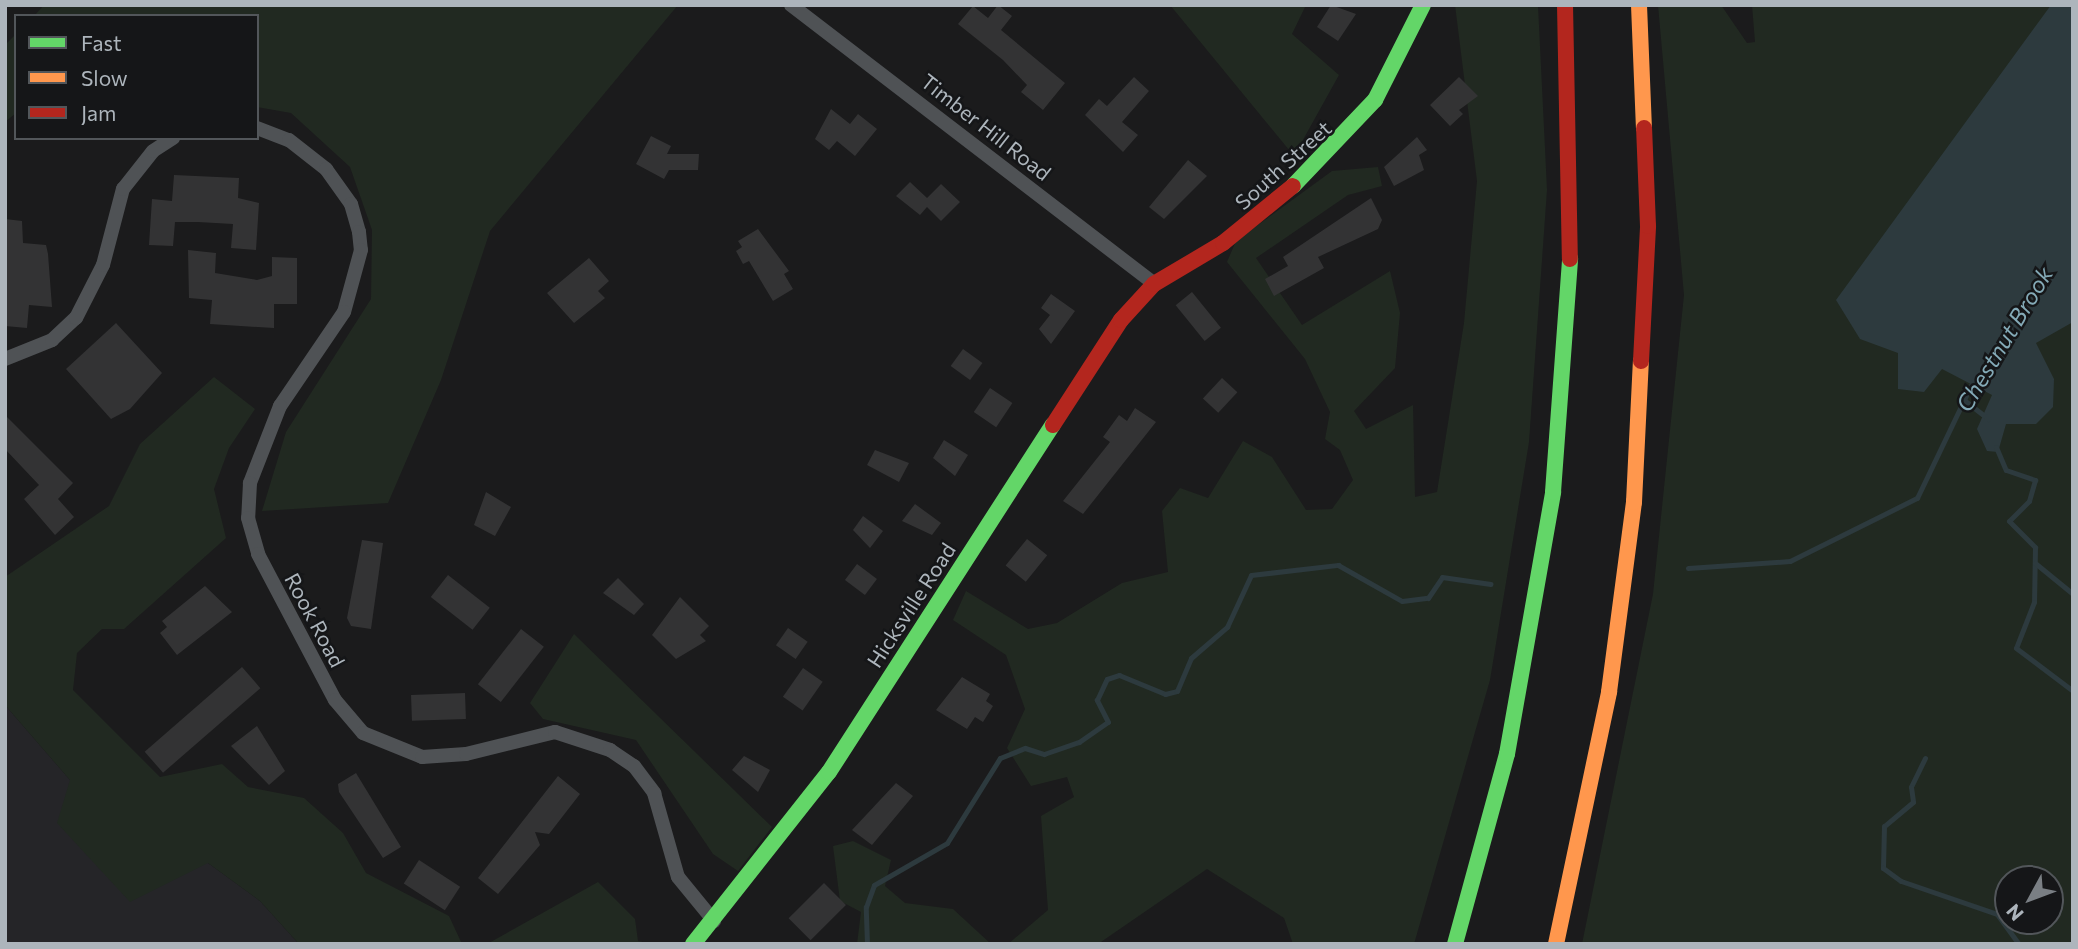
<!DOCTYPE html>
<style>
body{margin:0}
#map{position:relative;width:2078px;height:949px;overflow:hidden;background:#1b1b1c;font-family:Commissioner,sans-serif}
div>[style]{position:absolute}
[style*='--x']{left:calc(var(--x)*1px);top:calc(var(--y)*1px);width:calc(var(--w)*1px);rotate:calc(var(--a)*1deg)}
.built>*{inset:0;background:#252528}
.green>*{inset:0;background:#212921}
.water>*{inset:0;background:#2d3a3e}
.stream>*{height:5px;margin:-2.5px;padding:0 2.5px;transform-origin:2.5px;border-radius:2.5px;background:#2d3a3e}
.building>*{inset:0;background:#333334;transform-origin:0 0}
.street>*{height:14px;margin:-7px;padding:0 7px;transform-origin:7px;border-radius:7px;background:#4f5255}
.fast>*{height:16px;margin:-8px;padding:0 8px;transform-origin:8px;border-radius:8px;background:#63d668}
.slow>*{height:16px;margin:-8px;padding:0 8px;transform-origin:8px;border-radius:8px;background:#ff974d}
.jam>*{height:16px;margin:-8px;padding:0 8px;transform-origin:8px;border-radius:8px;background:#b3261e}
span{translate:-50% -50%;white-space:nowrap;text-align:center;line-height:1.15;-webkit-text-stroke:5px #151618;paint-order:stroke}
.street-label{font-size:21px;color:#adb5bc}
.water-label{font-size:23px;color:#84aab7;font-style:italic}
.frame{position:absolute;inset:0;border:7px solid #adb5bc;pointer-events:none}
.legend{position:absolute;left:14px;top:14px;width:245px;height:126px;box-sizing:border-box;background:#151618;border:2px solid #52565a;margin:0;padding:9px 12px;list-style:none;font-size:21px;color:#adb5bc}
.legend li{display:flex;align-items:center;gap:14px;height:35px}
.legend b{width:35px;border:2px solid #52565a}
.north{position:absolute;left:1994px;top:865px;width:70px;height:70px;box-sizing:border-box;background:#151618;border:2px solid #52565a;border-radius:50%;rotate:229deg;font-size:19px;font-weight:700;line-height:28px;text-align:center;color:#adb5bc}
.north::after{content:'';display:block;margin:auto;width:24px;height:32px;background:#7a7f84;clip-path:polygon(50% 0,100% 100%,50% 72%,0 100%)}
</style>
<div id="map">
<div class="built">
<div style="clip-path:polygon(5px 705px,70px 780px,208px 863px,260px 901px,299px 944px,5px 944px)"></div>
</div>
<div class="green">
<div style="clip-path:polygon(44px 5px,678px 5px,490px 231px,441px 380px,388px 503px,262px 511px,286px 432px,371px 299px,372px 230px,350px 167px,291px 113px,257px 107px,257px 16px,34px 16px)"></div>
<div style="clip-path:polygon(1170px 5px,1306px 5px,1292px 34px,1339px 75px,1294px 156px)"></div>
<div style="clip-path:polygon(1455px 5px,1538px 5px,1547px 190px,1529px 442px,1490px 680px,1414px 944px,1293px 944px,1284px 918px,1207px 869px,1098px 944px,1008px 944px,1048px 910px,1041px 816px,1074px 797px,1067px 777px,1031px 786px,1007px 748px,1025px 709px,1006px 655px,953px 620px,966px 591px,1028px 629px,1057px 623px,1122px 583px,1168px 572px,1162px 511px,1180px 488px,1208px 498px,1243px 441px,1272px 457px,1306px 510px,1332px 509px,1353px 480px,1340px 450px,1325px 439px,1330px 412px,1305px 359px,1227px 262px,1236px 241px,1332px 171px,1378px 167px,1382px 186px,1348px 195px,1256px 258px,1302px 325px,1390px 271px,1400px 313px,1395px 368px,1354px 411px,1366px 429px,1413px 405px,1415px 497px,1437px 492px,1464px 323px,1477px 181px)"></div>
<div style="clip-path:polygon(evenodd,1658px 5px,1721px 5px,1747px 43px,1755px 42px,1752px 5px,2073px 5px,2073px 944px,1582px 944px,1653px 594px,1684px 295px,1658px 5px,2008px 879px,2050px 879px,2050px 921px,2008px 921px,2008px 879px)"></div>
<div style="clip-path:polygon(16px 34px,16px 113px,5px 122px,5px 45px)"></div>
<div style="clip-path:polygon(214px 377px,255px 409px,229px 448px,214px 489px,226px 538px,124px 629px,102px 629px,77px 653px,73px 690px,160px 777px,222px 764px,248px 787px,304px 798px,343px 833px,366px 873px,449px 916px,462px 944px,299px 944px,260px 901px,208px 863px,130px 902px,57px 823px,70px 780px,5px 705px,5px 577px,109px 506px,140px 444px)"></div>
<div style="clip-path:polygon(574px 634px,772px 827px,738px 871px,713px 854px,636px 740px,543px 719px,530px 703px)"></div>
<div style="clip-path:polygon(853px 841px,891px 860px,885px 886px,905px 903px,953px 909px,991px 944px,857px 944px,861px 912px,840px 901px,833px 846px)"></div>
<div style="clip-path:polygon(598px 882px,635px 919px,638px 941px,652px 944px,487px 944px)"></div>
</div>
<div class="water">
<div style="clip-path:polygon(2051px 5px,2073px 5px,2073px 322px,2036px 343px,2054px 379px,2053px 407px,2036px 424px,2006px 424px,1998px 452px,1987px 451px,1977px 429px,1992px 395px,1942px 369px,1924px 392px,1898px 389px,1898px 353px,1860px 339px,1836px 300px)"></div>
</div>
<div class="stream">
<div style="--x:1964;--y:400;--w:31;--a:38"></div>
<div style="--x:1996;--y:447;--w:25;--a:67"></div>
<div style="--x:2006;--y:470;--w:31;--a:19"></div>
<div style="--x:2035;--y:480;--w:22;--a:106"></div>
<div style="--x:2029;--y:501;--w:28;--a:135"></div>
<div style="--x:2009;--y:521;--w:37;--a:45"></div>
<div style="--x:2035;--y:547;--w:55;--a:91"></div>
<div style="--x:2034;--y:602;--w:49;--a:111.4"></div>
<div style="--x:2016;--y:648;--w:71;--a:37"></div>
<div style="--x:2035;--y:563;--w:49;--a:39.2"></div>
<div style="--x:1688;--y:568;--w:102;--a:-3.9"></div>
<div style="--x:1790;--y:561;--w:142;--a:-26.4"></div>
<div style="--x:1917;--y:498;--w:132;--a:-64.4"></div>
<div style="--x:1925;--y:758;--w:32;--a:116"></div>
<div style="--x:1911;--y:787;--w:15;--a:82"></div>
<div style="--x:1913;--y:802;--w:38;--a:140"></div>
<div style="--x:1884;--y:826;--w:42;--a:91.4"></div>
<div style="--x:1883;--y:868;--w:22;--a:36"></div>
<div style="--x:1901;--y:881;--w:102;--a:19"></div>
<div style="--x:1997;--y:914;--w:37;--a:54"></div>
<div style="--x:867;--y:944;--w:37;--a:-92"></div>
<div style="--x:866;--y:907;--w:23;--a:-70"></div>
<div style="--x:874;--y:885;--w:84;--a:-29.9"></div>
<div style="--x:947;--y:843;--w:100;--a:-58.1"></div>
<div style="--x:1000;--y:758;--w:27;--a:-22"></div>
<div style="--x:1025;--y:748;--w:20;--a:18"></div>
<div style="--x:1044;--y:754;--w:37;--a:-19"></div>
<div style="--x:1079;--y:742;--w:35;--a:-35"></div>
<div style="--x:1108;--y:722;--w:25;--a:-117"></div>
<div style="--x:1097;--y:700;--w:23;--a:-65"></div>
<div style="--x:1107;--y:679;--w:13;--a:-18"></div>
<div style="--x:1119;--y:675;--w:50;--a:22.4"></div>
<div style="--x:1165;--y:694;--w:12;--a:-14"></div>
<div style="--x:1177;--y:691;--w:36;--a:-67"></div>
<div style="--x:1191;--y:658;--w:48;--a:-40.7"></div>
<div style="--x:1227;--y:627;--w:57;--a:-65.2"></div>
<div style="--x:1251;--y:575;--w:88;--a:-6.6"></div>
<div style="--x:1338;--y:565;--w:73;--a:29.4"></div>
<div style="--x:1402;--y:601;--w:26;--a:-7"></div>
<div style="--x:1428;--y:598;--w:25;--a:-56"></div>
<div style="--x:1442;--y:577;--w:49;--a:8.1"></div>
</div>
<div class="building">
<div style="clip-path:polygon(998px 5px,1012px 16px,1001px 30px,1065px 83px,1043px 110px,1021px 92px,1027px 85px,1003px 60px,958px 24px,973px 6px,988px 18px)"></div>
<div style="clip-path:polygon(1331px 5px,1356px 14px,1338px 41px,1317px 27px)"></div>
<div style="clip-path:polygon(1134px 77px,1149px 91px,1122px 122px,1138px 135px,1123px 152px,1085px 115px,1099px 99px,1107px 106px)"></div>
<div style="clip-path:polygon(1459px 77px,1478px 96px,1459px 110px,1463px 114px,1450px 126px,1430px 105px)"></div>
<div style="clip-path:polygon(831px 109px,850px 124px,858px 114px,877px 129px,855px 156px,837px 141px,829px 150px,815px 139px)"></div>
<div style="clip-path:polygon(651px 136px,671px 146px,667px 154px,699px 154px,698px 170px,669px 170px,664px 179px,636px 164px)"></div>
<div style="clip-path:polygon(1417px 137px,1427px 150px,1419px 155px,1424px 170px,1394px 186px,1384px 167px)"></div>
<div style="clip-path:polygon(1188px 160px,1207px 176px,1164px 219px,1149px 207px)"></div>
<div style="clip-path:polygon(174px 175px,239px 178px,238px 198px,259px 203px,256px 250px,231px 248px,233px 224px,198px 222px,175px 222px,173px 246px,149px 245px,152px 199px,172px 201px)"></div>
<div style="clip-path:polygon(910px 182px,927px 198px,941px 184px,960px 202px,941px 221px,927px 207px,920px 215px,896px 196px)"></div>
<div style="clip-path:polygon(1371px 198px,1382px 220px,1378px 229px,1318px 257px,1324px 268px,1274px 296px,1265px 279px,1288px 266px,1283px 257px)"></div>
<div style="clip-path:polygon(5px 219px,22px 221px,23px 243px,46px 245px,48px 254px,52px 307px,29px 305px,27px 328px,5px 326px)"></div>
<div style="clip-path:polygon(758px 229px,789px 271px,784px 274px,793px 289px,773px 301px,749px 261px,743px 264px,736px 251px,742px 247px,738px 241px)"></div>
<div style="clip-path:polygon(188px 250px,216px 253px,215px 273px,257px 280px,272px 276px,272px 257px,297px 258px,297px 304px,274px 304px,274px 328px,210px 324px,212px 300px,189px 298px)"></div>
<div style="clip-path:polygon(589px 258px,609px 281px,598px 291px,605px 298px,574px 323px,547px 293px)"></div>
<div style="left:1192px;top:292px;width:46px;height:21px;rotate:51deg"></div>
<div style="clip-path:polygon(1051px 294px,1075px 311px,1051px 344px,1039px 329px,1050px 315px,1041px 308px)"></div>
<div style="clip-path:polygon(116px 323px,162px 373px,130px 409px,111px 419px,66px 369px)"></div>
<div style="left:963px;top:349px;width:24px;height:21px;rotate:36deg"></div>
<div style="left:1222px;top:378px;width:21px;height:28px;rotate:43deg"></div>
<div style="left:990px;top:388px;width:27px;height:29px;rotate:34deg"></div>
<div style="clip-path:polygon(1135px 408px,1156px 422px,1083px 514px,1063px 501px,1110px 442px,1103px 437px,1119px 415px,1127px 421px)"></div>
<div style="clip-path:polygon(5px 415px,73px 483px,58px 499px,74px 517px,55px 535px,24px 499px,39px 485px,5px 449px)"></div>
<div style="clip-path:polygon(944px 440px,968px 455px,955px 476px,933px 458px)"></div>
<div style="clip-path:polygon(875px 450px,909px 463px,899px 482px,867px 465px)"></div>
<div style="clip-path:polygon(486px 492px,511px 507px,495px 536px,474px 525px)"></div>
<div style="clip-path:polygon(915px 504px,941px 523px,932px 535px,902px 521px)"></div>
<div style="clip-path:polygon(863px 516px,883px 531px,870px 548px,853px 530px)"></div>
<div style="left:1027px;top:539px;width:26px;height:34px;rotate:39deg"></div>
<div style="clip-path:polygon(362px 540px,383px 543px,371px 629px,351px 626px,347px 618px)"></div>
<div style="left:857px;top:564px;width:25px;height:20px;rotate:37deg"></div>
<div style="left:448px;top:575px;width:53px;height:28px;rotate:38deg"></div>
<div style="clip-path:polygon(618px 578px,644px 604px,634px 615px,603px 593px)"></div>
<div style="clip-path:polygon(205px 586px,232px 612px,177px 655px,160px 633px,167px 627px,162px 621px)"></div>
<div style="clip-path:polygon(680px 597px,709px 626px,700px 635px,706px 641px,676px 659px,652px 635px)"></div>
<div style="left:788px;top:628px;width:24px;height:21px;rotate:35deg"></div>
<div style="left:521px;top:629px;width:29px;height:70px;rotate:38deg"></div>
<div style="left:242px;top:667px;width:28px;height:129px;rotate:49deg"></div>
<div style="left:803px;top:668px;width:24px;height:35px;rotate:35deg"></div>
<div style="clip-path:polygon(962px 677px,990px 694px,986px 701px,993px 706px,983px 722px,975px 717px,967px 729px,936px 710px)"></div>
<div style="left:465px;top:693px;width:26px;height:54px;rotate:88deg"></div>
<div style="clip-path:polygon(257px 726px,285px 771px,269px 785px,231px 746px)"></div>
<div style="clip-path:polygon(744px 756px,770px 770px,758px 792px,732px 770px)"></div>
<div style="clip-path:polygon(356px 773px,401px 847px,383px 858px,339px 792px,338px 784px)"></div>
<div style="clip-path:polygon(558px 776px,580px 794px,549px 834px,535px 832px,540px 845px,498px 894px,478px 878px)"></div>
<div style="clip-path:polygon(896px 783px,913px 796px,872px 845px,852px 830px)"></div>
<div style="left:419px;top:860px;width:49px;height:28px;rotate:33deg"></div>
<div style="left:824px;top:883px;width:31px;height:50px;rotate:45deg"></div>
</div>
<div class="street">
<div style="--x:791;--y:5;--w:458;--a:37.5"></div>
<div style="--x:257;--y:128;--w:34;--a:21"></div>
<div style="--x:289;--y:140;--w:47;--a:38.1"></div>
<div style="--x:326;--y:169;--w:43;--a:54.5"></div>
<div style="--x:351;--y:204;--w:29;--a:74"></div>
<div style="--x:359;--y:232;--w:18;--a:84"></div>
<div style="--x:361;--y:250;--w:64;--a:105.3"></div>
<div style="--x:344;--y:312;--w:114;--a:124.2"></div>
<div style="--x:280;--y:406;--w:83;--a:111.3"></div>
<div style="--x:250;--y:483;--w:35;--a:93"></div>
<div style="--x:248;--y:518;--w:37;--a:74"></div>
<div style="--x:258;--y:554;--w:165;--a:62.2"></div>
<div style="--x:335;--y:700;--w:43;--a:49.7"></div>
<div style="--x:363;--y:733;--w:64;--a:22.1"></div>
<div style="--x:422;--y:757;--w:44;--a:-3.9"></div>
<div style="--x:466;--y:754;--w:92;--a:-13.9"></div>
<div style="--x:555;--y:732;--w:58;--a:18.1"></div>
<div style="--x:610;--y:750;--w:29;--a:34"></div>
<div style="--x:634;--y:766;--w:34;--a:53"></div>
<div style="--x:654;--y:793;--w:87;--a:74.1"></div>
<div style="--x:678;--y:877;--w:57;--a:50.7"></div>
<div style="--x:5;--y:359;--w:51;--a:-22"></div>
<div style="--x:52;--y:340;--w:33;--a:-43"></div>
<div style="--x:76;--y:318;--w:59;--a:-63"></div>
<div style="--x:103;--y:265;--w:79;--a:-75.3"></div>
<div style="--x:123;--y:189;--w:48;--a:-51.7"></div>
<div style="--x:153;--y:151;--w:24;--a:-33"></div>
</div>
<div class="fast">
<div style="--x:1293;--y:186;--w:119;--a:-46.4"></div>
<div style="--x:1375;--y:100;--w:106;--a:-63.2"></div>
<div style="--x:693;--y:944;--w:219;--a:-51.7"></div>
<div style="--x:829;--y:772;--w:413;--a:-57.2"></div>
<div style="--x:1455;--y:944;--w:197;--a:-74.7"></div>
<div style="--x:1507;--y:754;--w:266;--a:-80"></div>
<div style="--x:1553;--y:492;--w:234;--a:-85.8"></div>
</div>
<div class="slow">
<div style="--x:1639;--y:5;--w:123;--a:87.7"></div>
<div style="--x:1556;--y:944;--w:258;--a:-78.1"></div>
<div style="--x:1609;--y:692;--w:192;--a:-82.5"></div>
<div style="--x:1634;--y:502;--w:141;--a:-87.2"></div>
</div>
<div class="jam">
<div style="--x:1565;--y:5;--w:254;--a:88.9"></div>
<div style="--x:1641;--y:361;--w:135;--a:-87"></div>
<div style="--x:1648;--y:226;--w:98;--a:-92.3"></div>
<div style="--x:1053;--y:425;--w:125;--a:-57.1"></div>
<div style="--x:1121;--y:320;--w:49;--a:-47.5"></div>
<div style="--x:1154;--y:284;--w:80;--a:-30.7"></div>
<div style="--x:1223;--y:243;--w:90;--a:-39.2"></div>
</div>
<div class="street-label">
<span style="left:986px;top:127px;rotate:38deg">Timber Hill Road</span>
<span style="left:1283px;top:165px;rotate:-42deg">South Street</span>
<span style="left:911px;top:605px;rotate:-57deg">Hicksville Road</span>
<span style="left:315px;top:620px;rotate:62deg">Rook Road</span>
</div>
<div class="water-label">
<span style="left:2004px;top:339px;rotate:-59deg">Chestnut Brook</span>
</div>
<div class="frame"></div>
<ul class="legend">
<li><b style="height:9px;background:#63d668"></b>Fast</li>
<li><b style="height:9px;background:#ff974d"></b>Slow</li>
<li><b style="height:9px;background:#b3261e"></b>Jam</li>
</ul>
<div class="north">N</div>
</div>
